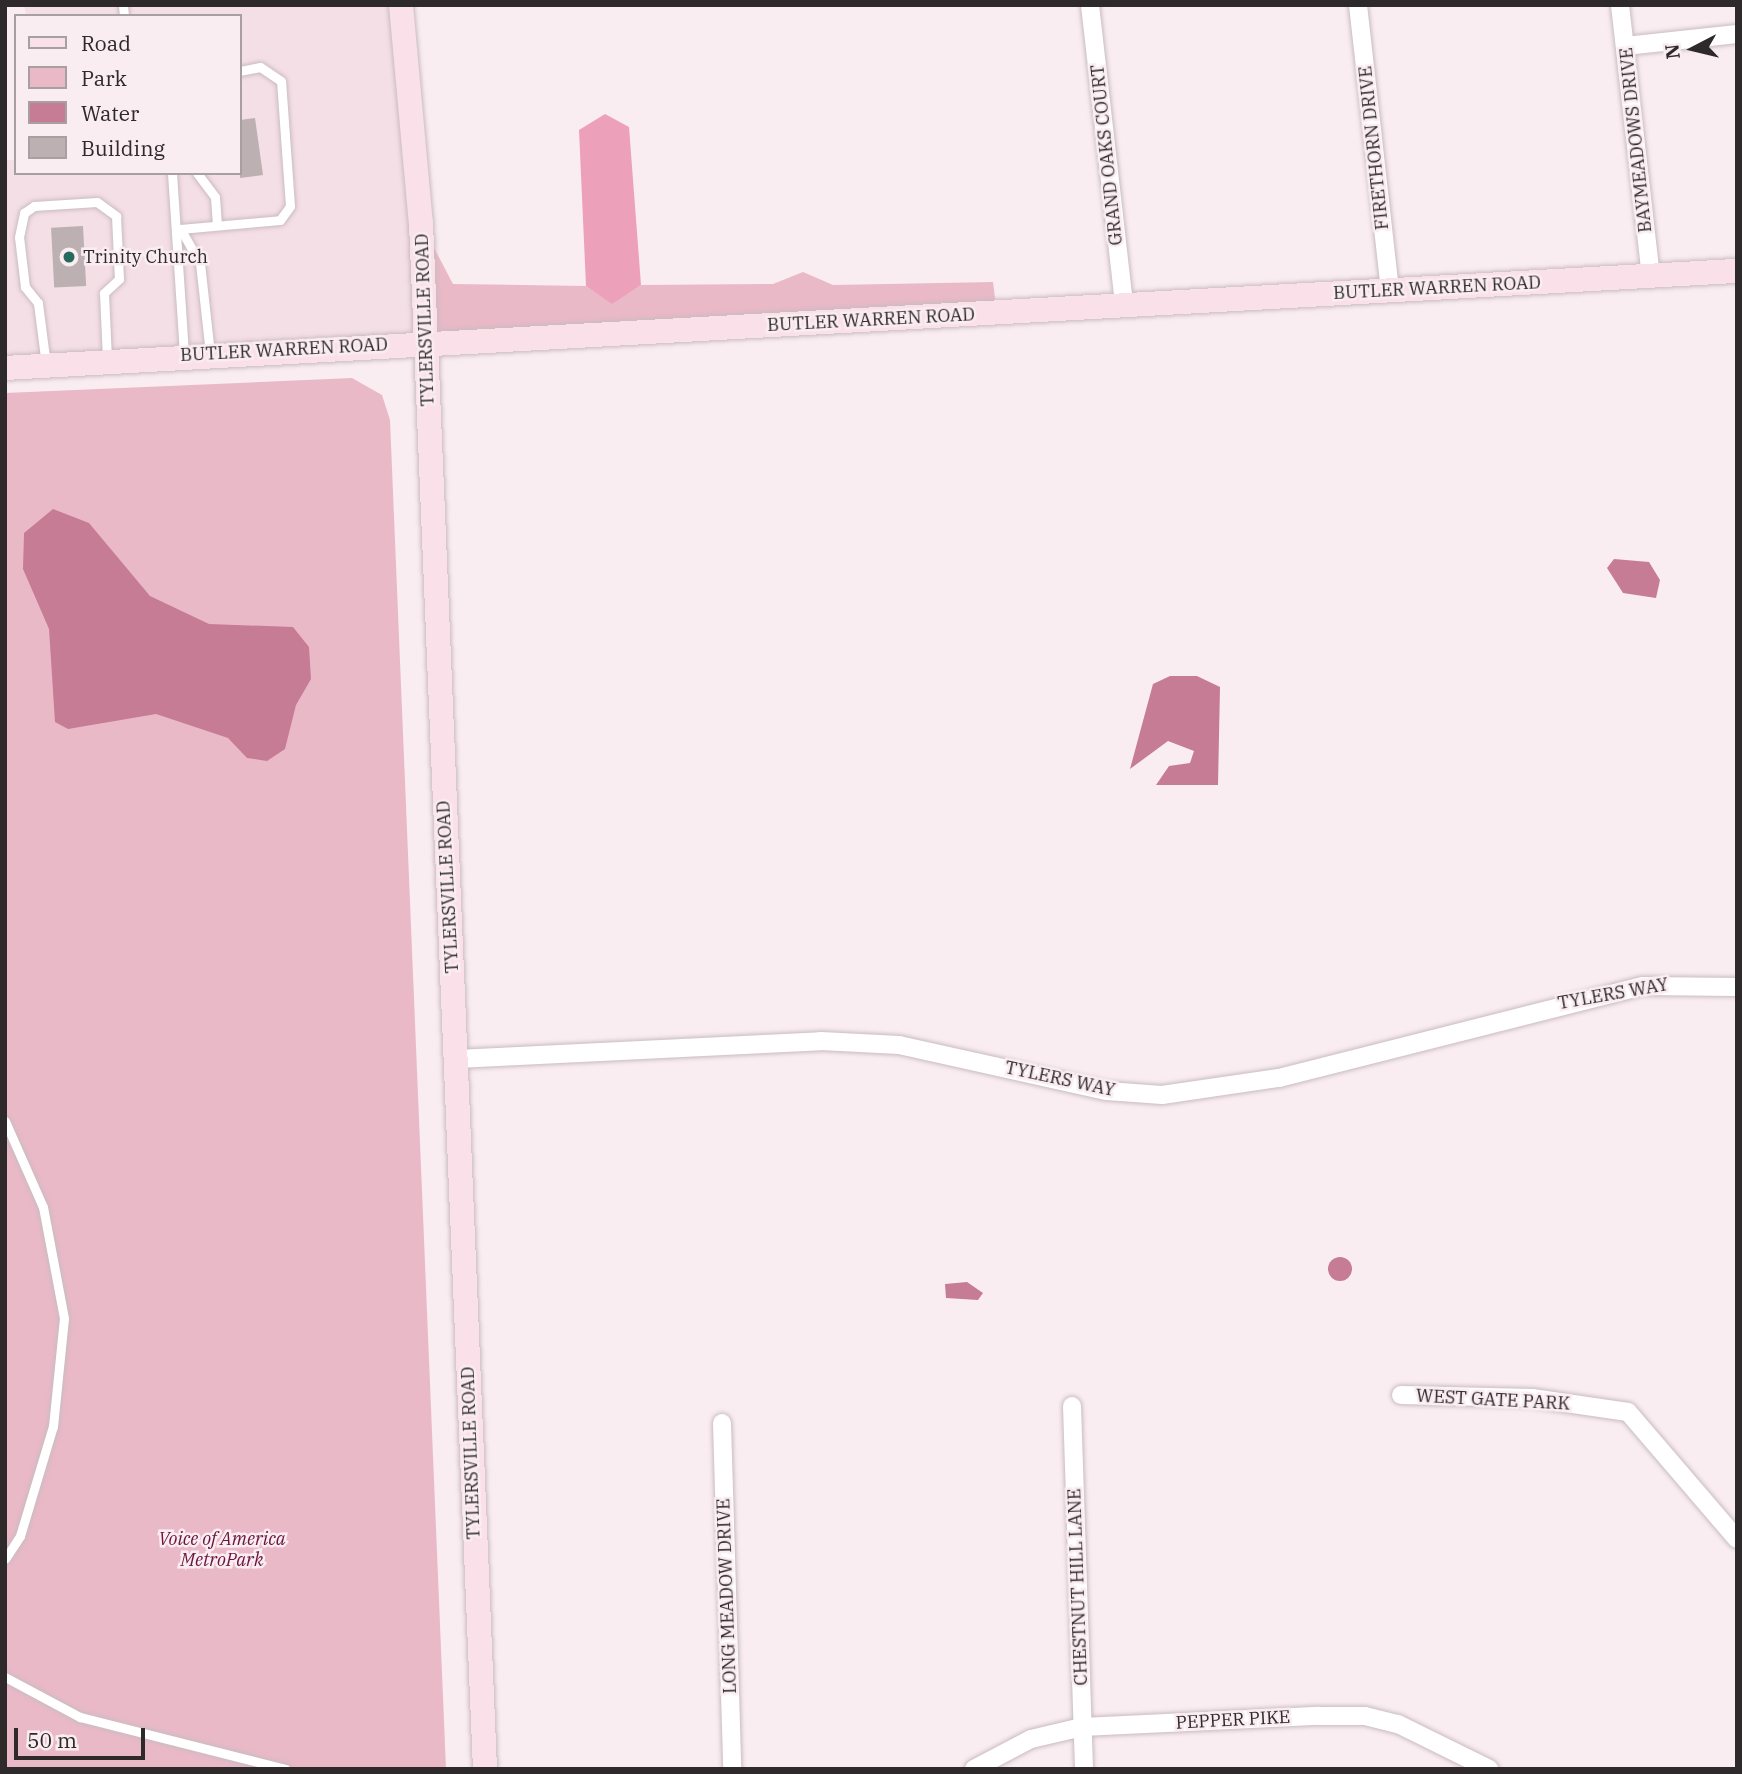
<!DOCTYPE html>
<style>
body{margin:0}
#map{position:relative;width:1742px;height:1774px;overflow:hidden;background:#faedf1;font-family:"IBM Plex Serif",serif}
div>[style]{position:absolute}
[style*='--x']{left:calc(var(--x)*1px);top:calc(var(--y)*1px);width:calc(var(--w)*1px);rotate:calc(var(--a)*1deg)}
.built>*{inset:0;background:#f5dfe6}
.green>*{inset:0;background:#eab9c8}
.forest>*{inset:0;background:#eda0ba}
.water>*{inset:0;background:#c67c95}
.round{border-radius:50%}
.building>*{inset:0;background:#bcb0b3;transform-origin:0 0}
.roads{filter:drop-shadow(0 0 2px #c9bcc0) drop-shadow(0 0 2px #c9bcc0)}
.lane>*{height:9px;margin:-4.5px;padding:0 4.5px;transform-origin:4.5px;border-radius:4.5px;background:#fff}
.street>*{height:18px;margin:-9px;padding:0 9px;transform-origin:9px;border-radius:9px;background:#fff}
.secondary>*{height:24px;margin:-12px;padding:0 12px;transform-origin:12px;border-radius:12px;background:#fae0e9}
.dots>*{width:19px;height:19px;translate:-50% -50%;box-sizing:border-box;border:4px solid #faedf1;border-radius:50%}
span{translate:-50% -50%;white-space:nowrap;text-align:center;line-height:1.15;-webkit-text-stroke:5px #faedf1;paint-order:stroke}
.street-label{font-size:18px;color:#2e292b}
.poi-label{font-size:18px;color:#2e292b}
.left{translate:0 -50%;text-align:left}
.park-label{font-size:18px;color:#6b133c;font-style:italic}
.frame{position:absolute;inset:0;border:7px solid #2e292b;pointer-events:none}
.legend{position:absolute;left:14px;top:14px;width:228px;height:161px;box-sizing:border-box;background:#faedf1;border:2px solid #a89fa2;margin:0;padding:9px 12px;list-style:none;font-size:21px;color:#2e292b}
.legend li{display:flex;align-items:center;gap:14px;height:35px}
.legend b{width:35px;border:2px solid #a89fa2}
.north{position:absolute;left:1658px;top:14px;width:70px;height:70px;-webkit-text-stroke:5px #faedf1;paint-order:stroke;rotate:263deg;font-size:19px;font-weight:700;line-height:28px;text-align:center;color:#2e292b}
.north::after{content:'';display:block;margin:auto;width:24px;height:32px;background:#2e292b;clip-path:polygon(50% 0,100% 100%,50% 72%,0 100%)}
.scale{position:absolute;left:14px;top:1728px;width:131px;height:32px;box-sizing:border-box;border:4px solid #2e292b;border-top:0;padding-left:9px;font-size:21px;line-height:24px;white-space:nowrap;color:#2e292b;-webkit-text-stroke:5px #faedf1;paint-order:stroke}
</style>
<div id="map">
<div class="built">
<div style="clip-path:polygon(24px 5px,401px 5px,426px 343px,5px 368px,5px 160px,16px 160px,16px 173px,240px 173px,240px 16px,26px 16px)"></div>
</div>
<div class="green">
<div style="clip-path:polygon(421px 223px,453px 284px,586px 286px,612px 303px,641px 285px,773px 284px,803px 272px,833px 285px,993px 282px,997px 313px,426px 343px)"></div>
<div style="clip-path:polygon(352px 378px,382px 395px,390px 420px,446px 1769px,5px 1769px,5px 393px)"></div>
</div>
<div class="forest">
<div style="clip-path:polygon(605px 114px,629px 127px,641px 285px,612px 304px,586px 286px,579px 130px)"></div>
</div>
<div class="water">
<div style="clip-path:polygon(53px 509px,89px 523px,150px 596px,209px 624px,293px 627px,309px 647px,311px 679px,296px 705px,285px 749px,267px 761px,247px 758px,228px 738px,156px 714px,68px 729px,55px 722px,49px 629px,23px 569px,24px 533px)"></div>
<div style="clip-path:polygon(1614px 559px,1649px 562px,1660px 580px,1656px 598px,1623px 593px,1607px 568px)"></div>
<div style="clip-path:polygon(1170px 676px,1197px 676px,1220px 687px,1218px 785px,1156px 785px,1169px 766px,1190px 763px,1194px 751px,1168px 741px,1130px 769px,1153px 684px)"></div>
<div class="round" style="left:1328px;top:1257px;width:24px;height:24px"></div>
<div style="clip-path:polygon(967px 1282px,983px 1293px,978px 1300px,946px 1298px,945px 1284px)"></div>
</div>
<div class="building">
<div style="clip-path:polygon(255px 118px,263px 175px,240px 178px,240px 120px)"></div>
<div style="left:83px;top:226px;width:60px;height:32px;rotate:87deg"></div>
</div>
<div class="roads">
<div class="lane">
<div style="--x:123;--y:5;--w:11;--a:85"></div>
<div style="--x:172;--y:173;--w:182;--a:86.2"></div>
<div style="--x:197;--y:173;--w:30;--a:53"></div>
<div style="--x:215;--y:197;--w:28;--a:86"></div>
<div style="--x:180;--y:229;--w:100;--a:-5.1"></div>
<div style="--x:280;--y:220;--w:17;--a:-54"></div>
<div style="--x:290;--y:206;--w:125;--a:-94.1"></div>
<div style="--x:281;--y:81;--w:25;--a:-146"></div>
<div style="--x:260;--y:67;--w:20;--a:169"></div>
<div style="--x:181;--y:230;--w:38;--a:60"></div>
<div style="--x:200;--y:263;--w:91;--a:83.7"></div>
<div style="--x:46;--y:365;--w:63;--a:-97.4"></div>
<div style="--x:38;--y:303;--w:21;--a:-129"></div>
<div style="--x:25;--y:287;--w:50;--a:-96.8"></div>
<div style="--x:19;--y:237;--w:25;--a:-78"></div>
<div style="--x:24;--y:213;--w:12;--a:-35"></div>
<div style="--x:34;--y:206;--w:63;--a:-3.6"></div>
<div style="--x:97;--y:202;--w:24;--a:36"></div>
<div style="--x:116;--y:216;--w:63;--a:87.3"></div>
<div style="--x:119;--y:279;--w:21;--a:137"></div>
<div style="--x:104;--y:293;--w:66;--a:87.4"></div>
<div style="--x:5;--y:1121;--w:94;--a:66.2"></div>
<div style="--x:43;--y:1207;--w:113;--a:79.3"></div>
<div style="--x:64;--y:1318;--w:109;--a:95.8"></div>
<div style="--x:53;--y:1426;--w:115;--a:106.7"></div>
<div style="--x:20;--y:1536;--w:27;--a:123"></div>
<div style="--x:5;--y:1677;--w:85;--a:28.1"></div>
<div style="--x:80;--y:1717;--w:212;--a:14.2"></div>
</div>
<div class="street">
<div style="--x:1090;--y:5;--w:302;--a:83.5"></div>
<div style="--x:1358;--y:5;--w:287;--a:83.6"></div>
<div style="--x:1620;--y:5;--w:273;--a:83.5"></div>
<div style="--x:1625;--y:46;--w:113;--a:-6.1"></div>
<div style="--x:457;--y:1059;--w:364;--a:-2.8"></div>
<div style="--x:821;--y:1041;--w:78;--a:2.9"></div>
<div style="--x:899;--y:1045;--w:213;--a:12.5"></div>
<div style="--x:1107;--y:1091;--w:55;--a:4.2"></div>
<div style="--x:1162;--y:1095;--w:118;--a:-8.3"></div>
<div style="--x:1279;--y:1078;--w:375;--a:-14.2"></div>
<div style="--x:1643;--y:986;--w:94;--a:0.6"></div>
<div style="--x:1401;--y:1395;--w:131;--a:1.3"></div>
<div style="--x:1532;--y:1398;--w:97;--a:8.3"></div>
<div style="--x:1628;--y:1412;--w:167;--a:49.4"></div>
<div style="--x:1072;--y:1406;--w:363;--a:88.1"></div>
<div style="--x:722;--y:1423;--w:346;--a:88.3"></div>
<div style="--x:974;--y:1769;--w:64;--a:-27.8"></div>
<div style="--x:1031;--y:1739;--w:52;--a:-13.2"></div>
<div style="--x:1082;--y:1727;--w:237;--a:-2.7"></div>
<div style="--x:1319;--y:1716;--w:46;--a:0"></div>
<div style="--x:1365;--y:1716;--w:34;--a:14"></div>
<div style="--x:1398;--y:1724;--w:102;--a:26.3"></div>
</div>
<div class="secondary">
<div style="--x:401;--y:5;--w:219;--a:84.8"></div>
<div style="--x:421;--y:223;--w:1547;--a:87.63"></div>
<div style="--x:5;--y:368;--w:1735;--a:-3.21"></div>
</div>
</div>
<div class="dots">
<div style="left:69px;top:257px;background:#256a5d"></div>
</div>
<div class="street-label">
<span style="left:1636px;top:140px;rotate:-96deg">BAYMEADOWS DRIVE</span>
<span style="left:1374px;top:148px;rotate:-96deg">FIRETHORN DRIVE</span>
<span style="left:1107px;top:155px;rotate:-96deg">GRAND OAKS COURT</span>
<span style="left:1437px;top:288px;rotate:-3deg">BUTLER WARREN ROAD</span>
<span style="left:425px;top:320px;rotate:-92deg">TYLERSVILLE ROAD</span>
<span style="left:871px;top:320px;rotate:-3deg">BUTLER WARREN ROAD</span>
<span style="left:284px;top:350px;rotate:-3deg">BUTLER WARREN ROAD</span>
<span style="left:448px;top:887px;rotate:-93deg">TYLERSVILLE ROAD</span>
<span style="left:1613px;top:994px;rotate:-10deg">TYLERS WAY</span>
<span style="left:1060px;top:1079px;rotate:12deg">TYLERS WAY</span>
<span style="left:1493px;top:1400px;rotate:3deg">WEST GATE PARK</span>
<span style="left:471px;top:1453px;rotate:-92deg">TYLERSVILLE ROAD</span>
<span style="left:1078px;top:1587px;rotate:-92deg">CHESTNUT HILL LANE</span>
<span style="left:727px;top:1596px;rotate:-92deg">LONG MEADOW DRIVE</span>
<span style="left:1233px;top:1720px;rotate:-3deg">PEPPER PIKE</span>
</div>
<div class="poi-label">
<span class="left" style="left:83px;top:257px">Trinity Church</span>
</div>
<div class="park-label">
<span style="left:222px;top:1550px">Voice of America<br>MetroPark</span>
</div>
<div class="frame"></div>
<ul class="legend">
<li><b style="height:9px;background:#fae0e9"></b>Road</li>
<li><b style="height:19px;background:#eab9c8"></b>Park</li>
<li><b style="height:19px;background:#c67c95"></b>Water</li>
<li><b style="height:19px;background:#bcb0b3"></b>Building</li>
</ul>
<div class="north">N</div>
<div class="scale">50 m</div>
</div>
